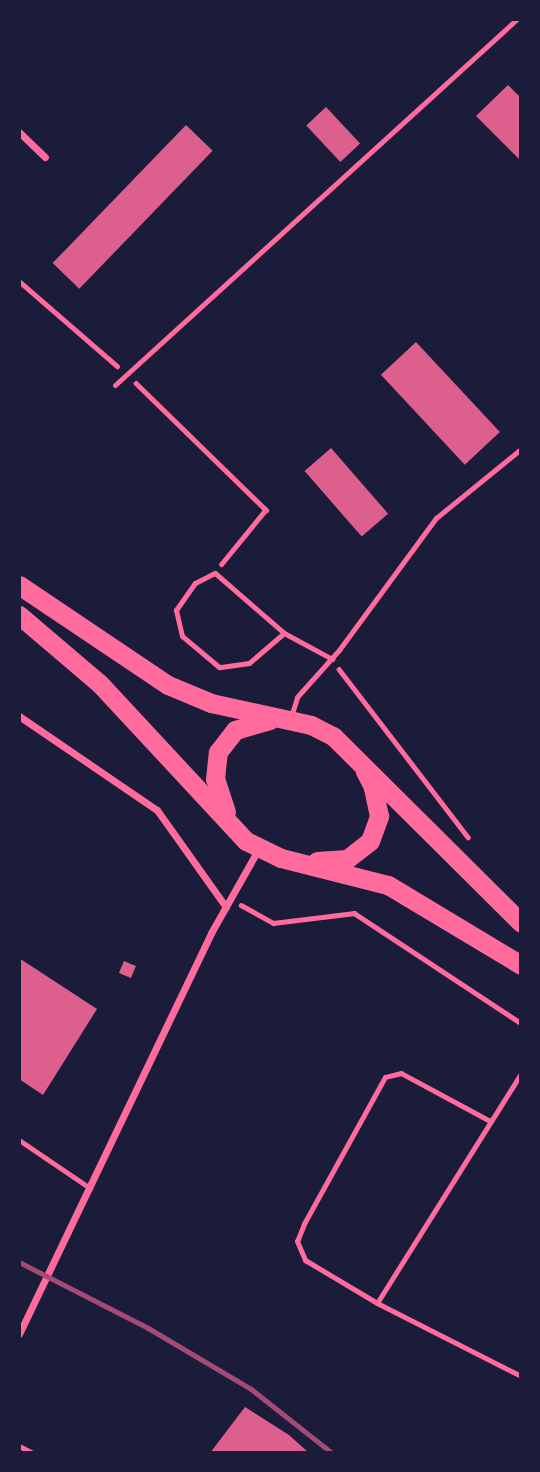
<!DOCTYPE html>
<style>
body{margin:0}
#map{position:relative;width:540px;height:1472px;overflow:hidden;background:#1b1b3a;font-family:"Golos Text",sans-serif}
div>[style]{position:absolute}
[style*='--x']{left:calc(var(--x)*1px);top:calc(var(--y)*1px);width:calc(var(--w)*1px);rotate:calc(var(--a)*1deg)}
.building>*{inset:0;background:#dd5f8e;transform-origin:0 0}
.path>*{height:4.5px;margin:-2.25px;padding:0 2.25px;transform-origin:2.25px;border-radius:2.25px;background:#ff6b9d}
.service>*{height:5px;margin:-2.5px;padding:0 2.5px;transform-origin:2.5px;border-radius:2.5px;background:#ff6b9d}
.minor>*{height:7px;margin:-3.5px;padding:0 3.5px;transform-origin:3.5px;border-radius:3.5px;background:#ff6b9d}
.trunk>*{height:19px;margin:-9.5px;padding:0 9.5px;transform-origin:9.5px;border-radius:9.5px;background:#ff6b9d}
.rail>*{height:5px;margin:-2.5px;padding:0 2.5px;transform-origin:2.5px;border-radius:2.5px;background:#a44b75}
span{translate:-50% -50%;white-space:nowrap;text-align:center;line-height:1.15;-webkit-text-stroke:7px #1b1b3a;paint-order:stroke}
.frame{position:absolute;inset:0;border:21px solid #1b1b3a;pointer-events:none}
</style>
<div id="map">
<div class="building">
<div style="clip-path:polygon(508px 85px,521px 98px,521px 161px,476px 116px)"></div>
<div style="left:326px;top:107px;width:50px;height:27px;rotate:47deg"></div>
<div style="left:186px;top:125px;width:37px;height:192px;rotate:44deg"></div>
<div style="left:416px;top:342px;width:123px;height:48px;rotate:47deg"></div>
<div style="left:331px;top:448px;width:87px;height:35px;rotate:49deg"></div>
<div style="clip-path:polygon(19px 958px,97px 1009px,43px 1095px,19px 1079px)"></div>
<div style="left:124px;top:961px;width:13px;height:13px;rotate:23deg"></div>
<div style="clip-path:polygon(245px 1407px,289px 1435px,309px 1453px,210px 1453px)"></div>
</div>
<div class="path">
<div style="--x:19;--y:281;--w:130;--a:40.9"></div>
<div style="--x:136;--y:383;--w:182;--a:44.3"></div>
<div style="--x:266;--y:510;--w:70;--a:129.2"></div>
<div style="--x:339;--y:669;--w:212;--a:52.5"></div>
<div style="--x:241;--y:905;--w:37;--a:29"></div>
<div style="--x:273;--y:923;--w:82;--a:-7"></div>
<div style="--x:354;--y:913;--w:200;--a:33.4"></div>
</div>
<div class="service">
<div style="--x:115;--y:385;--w:544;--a:-42.32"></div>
<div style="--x:284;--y:633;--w:46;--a:139.4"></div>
<div style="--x:249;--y:663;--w:30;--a:172"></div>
<div style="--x:219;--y:667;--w:48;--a:-140"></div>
<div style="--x:182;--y:636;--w:27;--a:-103"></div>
<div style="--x:176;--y:610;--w:33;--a:-55"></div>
<div style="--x:195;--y:583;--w:22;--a:-27"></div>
<div style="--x:215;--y:573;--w:91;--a:41"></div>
<div style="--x:284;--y:633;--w:55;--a:28.4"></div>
<div style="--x:291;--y:717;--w:21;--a:-73"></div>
<div style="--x:297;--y:697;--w:63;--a:-48.2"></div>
<div style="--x:339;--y:650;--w:164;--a:-53.7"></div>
<div style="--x:436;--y:518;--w:109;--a:-39.1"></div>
<div style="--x:490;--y:1121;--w:101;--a:-151.7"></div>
<div style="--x:401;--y:1073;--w:16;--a:166"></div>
<div style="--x:385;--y:1077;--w:168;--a:118.9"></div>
<div style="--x:304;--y:1224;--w:18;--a:112"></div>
<div style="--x:297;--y:1241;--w:21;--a:67"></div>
<div style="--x:305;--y:1260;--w:84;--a:30.8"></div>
<div style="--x:377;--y:1303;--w:271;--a:-57.9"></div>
<div style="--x:19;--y:1140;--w:86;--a:34.1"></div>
<div style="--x:377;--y:1303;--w:161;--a:26.9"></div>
<div style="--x:19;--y:1446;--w:16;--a:27"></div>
</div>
<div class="minor">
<div style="--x:19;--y:132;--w:36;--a:44"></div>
<div style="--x:19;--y:716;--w:167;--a:34.3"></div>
<div style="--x:157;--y:810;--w:119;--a:54.6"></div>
<div style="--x:19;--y:1334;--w:445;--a:-64.4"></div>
<div style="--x:211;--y:933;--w:95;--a:-60.5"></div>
</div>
<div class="trunk">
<div style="--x:19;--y:585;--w:179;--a:33.9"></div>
<div style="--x:168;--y:685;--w:47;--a:22.7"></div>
<div style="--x:211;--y:703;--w:102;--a:12.4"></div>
<div style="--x:311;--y:725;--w:25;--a:27"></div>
<div style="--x:333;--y:736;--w:265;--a:44.8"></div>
<div style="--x:19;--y:615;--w:106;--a:40.4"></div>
<div style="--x:100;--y:684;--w:214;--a:47.1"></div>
<div style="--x:246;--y:841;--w:39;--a:26"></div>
<div style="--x:281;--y:858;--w:110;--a:14.2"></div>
<div style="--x:388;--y:885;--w:155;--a:31"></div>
<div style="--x:226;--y:812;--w:35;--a:-108"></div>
<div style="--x:215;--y:779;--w:27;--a:-84"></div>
<div style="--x:218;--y:752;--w:28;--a:-52"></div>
<div style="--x:235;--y:730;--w:36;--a:-16"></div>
<div style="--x:317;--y:861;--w:30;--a:-4"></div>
<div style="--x:347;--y:859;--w:29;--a:-38"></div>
<div style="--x:370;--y:841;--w:27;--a:-70"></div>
<div style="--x:379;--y:816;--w:30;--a:-102"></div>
<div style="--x:373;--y:787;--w:18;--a:-117"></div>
</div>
<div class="rail">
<div style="--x:19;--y:1262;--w:145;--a:27.1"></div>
<div style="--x:148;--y:1328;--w:120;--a:30.6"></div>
<div style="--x:251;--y:1389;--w:103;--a:38.3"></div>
</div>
<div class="frame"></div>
</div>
